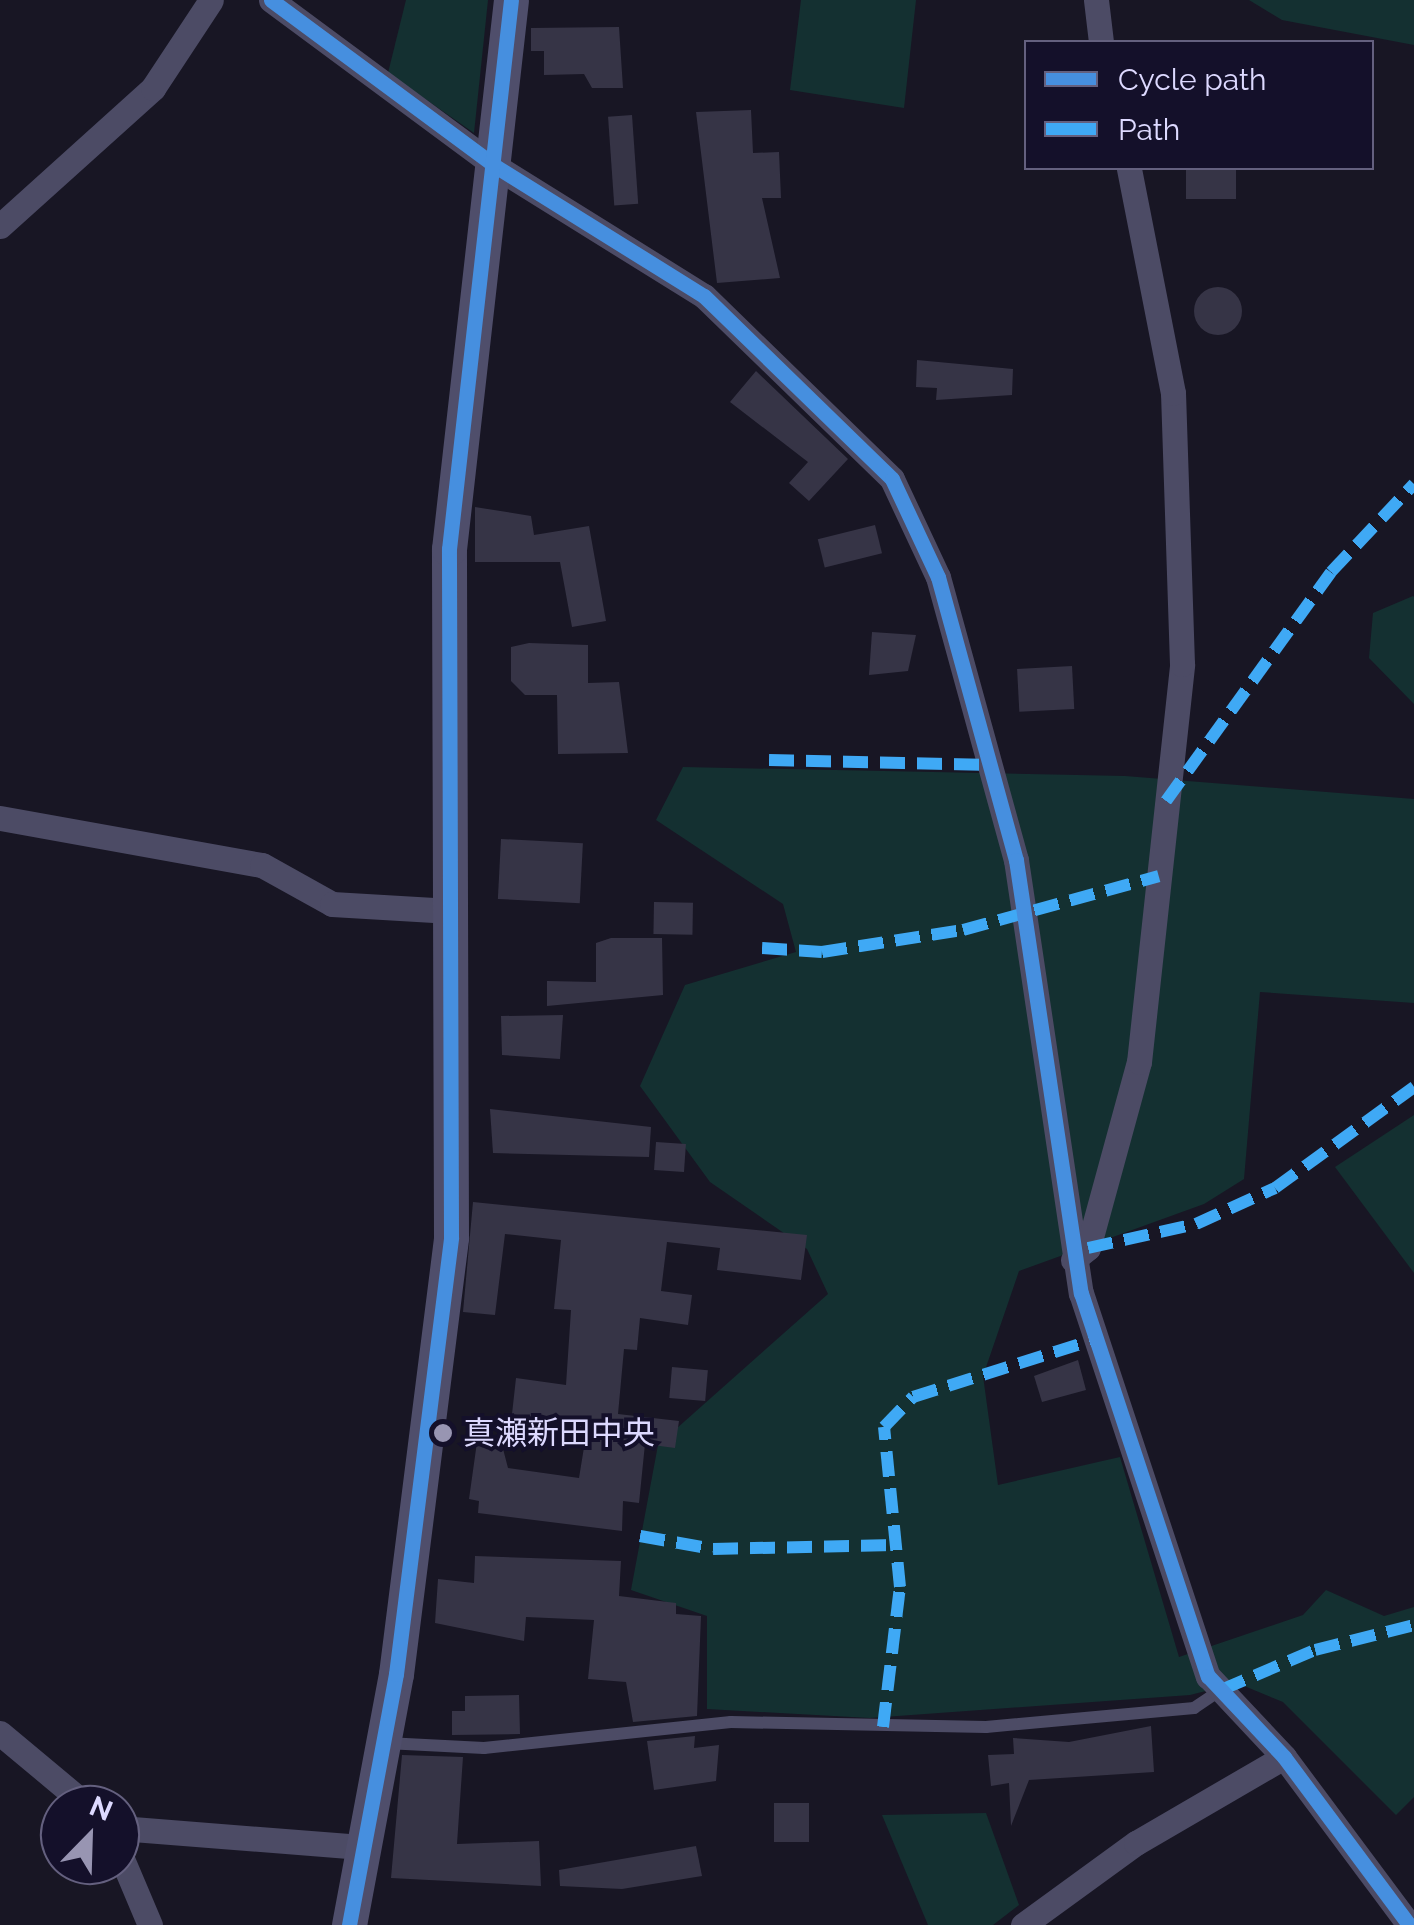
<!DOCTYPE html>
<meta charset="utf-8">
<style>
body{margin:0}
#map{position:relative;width:1414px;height:1925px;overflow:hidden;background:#181624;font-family:Raleway,"Noto Sans JP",sans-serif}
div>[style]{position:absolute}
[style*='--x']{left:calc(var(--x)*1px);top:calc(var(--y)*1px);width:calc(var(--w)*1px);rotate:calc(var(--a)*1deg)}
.green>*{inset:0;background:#143031}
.building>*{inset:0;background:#363446;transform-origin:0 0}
.round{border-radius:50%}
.lane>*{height:12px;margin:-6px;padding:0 6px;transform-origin:6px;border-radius:6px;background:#4c4b65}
.street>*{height:25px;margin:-12.5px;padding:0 12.5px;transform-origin:12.5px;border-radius:12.5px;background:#4c4b65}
.secondary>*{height:35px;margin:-17.5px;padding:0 17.5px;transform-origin:17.5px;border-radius:17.5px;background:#4f4e6b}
.quiet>*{height:12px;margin-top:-6px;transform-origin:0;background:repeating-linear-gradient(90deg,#3fa9f5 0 25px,transparent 0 37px)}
.cycleway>*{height:15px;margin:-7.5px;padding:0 7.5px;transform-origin:7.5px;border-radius:7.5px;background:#468fdf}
.dots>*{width:28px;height:28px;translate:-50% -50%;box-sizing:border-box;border:5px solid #14102a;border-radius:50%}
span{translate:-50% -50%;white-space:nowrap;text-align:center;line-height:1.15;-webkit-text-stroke:8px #14102a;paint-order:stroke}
.poi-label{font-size:32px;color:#ddd9ff}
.left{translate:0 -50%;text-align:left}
.legend{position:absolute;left:1024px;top:40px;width:350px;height:130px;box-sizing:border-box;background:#14102a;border:2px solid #64607f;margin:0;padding:12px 18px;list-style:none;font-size:30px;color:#ddd9ff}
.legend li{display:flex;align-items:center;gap:20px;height:50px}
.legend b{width:50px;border:2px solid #64607f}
.north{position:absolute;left:40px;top:1785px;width:100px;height:100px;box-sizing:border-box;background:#14102a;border:2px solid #64607f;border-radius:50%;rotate:23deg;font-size:28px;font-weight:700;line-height:40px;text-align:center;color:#ddd9ff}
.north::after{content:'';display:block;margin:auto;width:35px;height:45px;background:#9895b2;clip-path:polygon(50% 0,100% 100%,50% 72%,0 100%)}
</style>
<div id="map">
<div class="green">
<div style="clip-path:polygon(406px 0,488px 0,474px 133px,388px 73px)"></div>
<div style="clip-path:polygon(801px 0,916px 0,904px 108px,790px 90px)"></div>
<div style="clip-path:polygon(1249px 0,1414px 0,1414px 45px,1282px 20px)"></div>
<div style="clip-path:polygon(1413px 596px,1414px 597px,1414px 704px,1369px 658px,1373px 613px)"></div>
<div style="clip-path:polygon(683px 767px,1125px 776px,1414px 799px,1414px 1003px,1260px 992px,1244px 1179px,1204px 1204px,1019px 1271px,983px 1376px,998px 1485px,1120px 1457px,1179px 1657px,1303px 1615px,1326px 1590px,1384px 1616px,1414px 1607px,1414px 1797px,1396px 1815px,1283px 1702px,1237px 1683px,1190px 1695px,870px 1718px,707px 1709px,707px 1616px,631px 1590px,658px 1445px,828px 1294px,807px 1249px,710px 1182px,640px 1086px,685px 985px,796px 952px,783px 904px,656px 820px)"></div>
<div style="clip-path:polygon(1414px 1115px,1414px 1273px,1335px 1167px)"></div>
<div style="clip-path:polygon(986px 1813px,1019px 1905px,993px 1925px,928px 1925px,882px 1815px)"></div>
</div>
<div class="building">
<div style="clip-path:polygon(619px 27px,623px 88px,592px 88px,584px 74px,544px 75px,544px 51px,531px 51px,531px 28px)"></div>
<div style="clip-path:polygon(751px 110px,753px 153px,779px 152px,781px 198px,762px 198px,780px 278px,717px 283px,696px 112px)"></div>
<div style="left:632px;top:115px;width:89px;height:24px;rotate:86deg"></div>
<div style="left:1186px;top:168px;width:50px;height:31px"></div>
<div class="round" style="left:1194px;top:287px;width:48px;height:48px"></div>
<div style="clip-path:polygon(917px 360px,1013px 369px,1012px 395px,936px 400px,937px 388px,916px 387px)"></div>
<div style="clip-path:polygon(756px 371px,848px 459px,809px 501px,789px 483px,808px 462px,730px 402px)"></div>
<div style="clip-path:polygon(475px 507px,531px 516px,534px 535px,589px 526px,606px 621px,572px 627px,560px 562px,475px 562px)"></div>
<div style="left:875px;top:525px;width:29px;height:59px;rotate:76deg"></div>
<div style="clip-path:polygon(872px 632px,916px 635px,908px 671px,869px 675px)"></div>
<div style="clip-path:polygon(529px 643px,588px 645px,588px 683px,619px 682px,628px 753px,558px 754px,557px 695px,525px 695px,511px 681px,511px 647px)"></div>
<div style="left:1072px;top:666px;width:43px;height:55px;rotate:87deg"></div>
<div style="left:501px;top:839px;width:82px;height:60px;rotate:3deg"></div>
<div style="left:654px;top:902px;width:39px;height:32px;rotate:1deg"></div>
<div style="clip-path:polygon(611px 938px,662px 938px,663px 995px,547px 1006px,547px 981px,596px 982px,596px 943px)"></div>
<div style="clip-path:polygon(563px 1015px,560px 1059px,502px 1055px,501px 1016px)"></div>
<div style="clip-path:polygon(490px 1109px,651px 1127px,649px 1157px,493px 1153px)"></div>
<div style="left:656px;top:1142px;width:30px;height:28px;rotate:4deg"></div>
<div style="clip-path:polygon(473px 1202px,807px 1235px,801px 1280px,717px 1270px,720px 1248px,667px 1242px,661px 1291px,692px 1295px,688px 1325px,640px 1318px,637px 1350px,624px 1349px,618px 1414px,679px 1421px,675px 1448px,645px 1444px,639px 1503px,623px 1501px,622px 1531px,478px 1513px,479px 1501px,469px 1499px,477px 1442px,502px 1445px,508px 1468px,579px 1478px,587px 1429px,512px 1414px,516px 1378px,566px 1385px,571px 1310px,554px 1309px,561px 1240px,505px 1234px,495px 1315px,463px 1312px)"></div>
<div style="clip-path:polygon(1078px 1360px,1086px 1390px,1042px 1402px,1034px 1376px)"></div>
<div style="left:672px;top:1367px;width:36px;height:31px;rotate:5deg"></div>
<div style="clip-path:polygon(475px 1556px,621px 1561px,619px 1596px,676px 1603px,676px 1614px,701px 1616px,697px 1716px,633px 1722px,626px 1682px,588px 1679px,594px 1620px,526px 1617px,524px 1641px,435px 1623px,438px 1579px,474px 1583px)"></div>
<div style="clip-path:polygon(519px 1695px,520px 1734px,452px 1735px,452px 1711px,465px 1711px,465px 1696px)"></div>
<div style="clip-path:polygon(1151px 1726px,1154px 1772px,1029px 1780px,1011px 1826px,1009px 1783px,991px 1786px,988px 1755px,1014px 1754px,1013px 1738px,1069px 1742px)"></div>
<div style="clip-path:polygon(695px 1736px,694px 1748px,719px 1745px,716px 1781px,654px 1790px,647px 1741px)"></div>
<div style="clip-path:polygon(402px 1755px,463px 1757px,457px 1844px,539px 1841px,541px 1886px,391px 1878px)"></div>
<div style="left:774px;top:1803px;width:35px;height:39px"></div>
<div style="clip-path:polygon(696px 1846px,702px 1876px,622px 1889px,560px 1886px,559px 1870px)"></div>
</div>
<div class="lane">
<div style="--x:386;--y:1743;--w:98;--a:2.9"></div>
<div style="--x:484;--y:1748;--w:248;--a:-6"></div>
<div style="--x:731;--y:1722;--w:255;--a:1.1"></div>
<div style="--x:986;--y:1727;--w:209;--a:-5.2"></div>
<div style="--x:1194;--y:1708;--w:32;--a:-34"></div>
</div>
<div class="street">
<div style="--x:271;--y:0;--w:279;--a:36.5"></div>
<div style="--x:495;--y:166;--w:246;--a:31.9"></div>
<div style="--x:704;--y:296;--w:262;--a:44.2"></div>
<div style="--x:892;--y:479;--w:108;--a:64.9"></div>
<div style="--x:938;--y:577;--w:294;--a:74.6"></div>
<div style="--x:1016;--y:860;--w:438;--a:81.5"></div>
<div style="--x:1081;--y:1293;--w:404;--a:71.7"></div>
<div style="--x:1208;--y:1676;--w:111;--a:46.8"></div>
<div style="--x:1284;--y:1757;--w:209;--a:53.3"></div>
<div style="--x:1096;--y:0;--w:42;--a:83.2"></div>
<div style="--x:0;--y:226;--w:206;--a:-42"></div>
<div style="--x:153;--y:88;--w:105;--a:-56.6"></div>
<div style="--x:0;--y:818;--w:266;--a:10.2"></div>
<div style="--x:262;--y:865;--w:80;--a:29.1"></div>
<div style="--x:332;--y:904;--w:119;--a:3.4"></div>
<div style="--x:1073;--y:1260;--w:19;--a:-39"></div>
<div style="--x:1088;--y:1248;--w:193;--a:-74.7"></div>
<div style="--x:1139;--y:1062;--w:400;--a:-83.8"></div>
<div style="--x:1182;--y:664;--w:271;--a:-91.9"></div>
<div style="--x:1173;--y:393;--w:229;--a:-101.1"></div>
<div style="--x:0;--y:1733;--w:112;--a:39.9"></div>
<div style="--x:120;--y:1828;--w:242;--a:4.5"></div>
<div style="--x:120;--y:1854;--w:77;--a:67.1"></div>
<div style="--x:1023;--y:1925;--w:140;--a:-36"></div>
<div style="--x:1136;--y:1843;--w:171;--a:-30.2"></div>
</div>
<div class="secondary">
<div style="--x:349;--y:1925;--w:255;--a:-79.4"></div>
<div style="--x:396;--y:1674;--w:440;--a:-82.8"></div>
<div style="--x:451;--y:1237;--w:688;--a:-90.17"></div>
<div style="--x:449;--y:549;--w:552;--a:-83.56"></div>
</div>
<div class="quiet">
<div style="--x:769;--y:760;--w:223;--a:1.3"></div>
<div style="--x:1166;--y:801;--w:282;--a:-54.2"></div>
<div style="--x:1331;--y:572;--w:121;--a:-46.7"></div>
<div style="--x:762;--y:948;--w:60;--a:3.8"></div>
<div style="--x:822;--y:952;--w:143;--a:-8.9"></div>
<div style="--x:963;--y:930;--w:203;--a:-15.4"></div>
<div style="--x:1088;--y:1248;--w:111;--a:-12.5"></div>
<div style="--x:1196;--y:1224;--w:87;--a:-24.5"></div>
<div style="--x:1275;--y:1188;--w:172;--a:-36"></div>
<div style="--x:640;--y:1536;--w:74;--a:10.1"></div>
<div style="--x:713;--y:1549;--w:181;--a:-1.3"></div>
<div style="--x:1221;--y:1690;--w:102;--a:-23.1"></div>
<div style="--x:1315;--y:1650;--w:102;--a:-14.2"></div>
<div style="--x:883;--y:1727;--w:141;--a:-83.1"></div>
<div style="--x:900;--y:1587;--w:161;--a:-95.7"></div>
<div style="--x:884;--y:1427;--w:42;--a:-46"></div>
<div style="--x:913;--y:1397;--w:192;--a:-17.6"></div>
</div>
<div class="cycleway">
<div style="--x:271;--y:0;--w:279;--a:36.5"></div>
<div style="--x:495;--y:166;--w:246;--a:31.9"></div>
<div style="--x:704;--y:296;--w:262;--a:44.2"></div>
<div style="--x:892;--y:479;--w:108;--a:64.9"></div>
<div style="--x:938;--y:577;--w:294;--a:74.6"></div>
<div style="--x:1016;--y:860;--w:438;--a:81.5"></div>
<div style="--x:1081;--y:1293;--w:404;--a:71.7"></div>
<div style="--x:1208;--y:1676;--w:111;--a:46.8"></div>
<div style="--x:1284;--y:1757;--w:209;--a:53.3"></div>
<div style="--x:349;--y:1925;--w:255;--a:-79.4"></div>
<div style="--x:396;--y:1674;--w:440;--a:-82.8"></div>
<div style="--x:451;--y:1237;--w:688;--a:-90.17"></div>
<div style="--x:449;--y:549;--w:552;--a:-83.56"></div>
</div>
<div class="dots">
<div style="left:443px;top:1433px;background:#9895b2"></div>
</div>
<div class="poi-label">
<span class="left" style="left:463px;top:1433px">真瀬新田中央</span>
</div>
<ul class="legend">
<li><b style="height:12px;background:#468fdf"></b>Cycle path</li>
<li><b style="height:12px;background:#3fa9f5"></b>Path</li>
</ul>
<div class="north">N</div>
</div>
